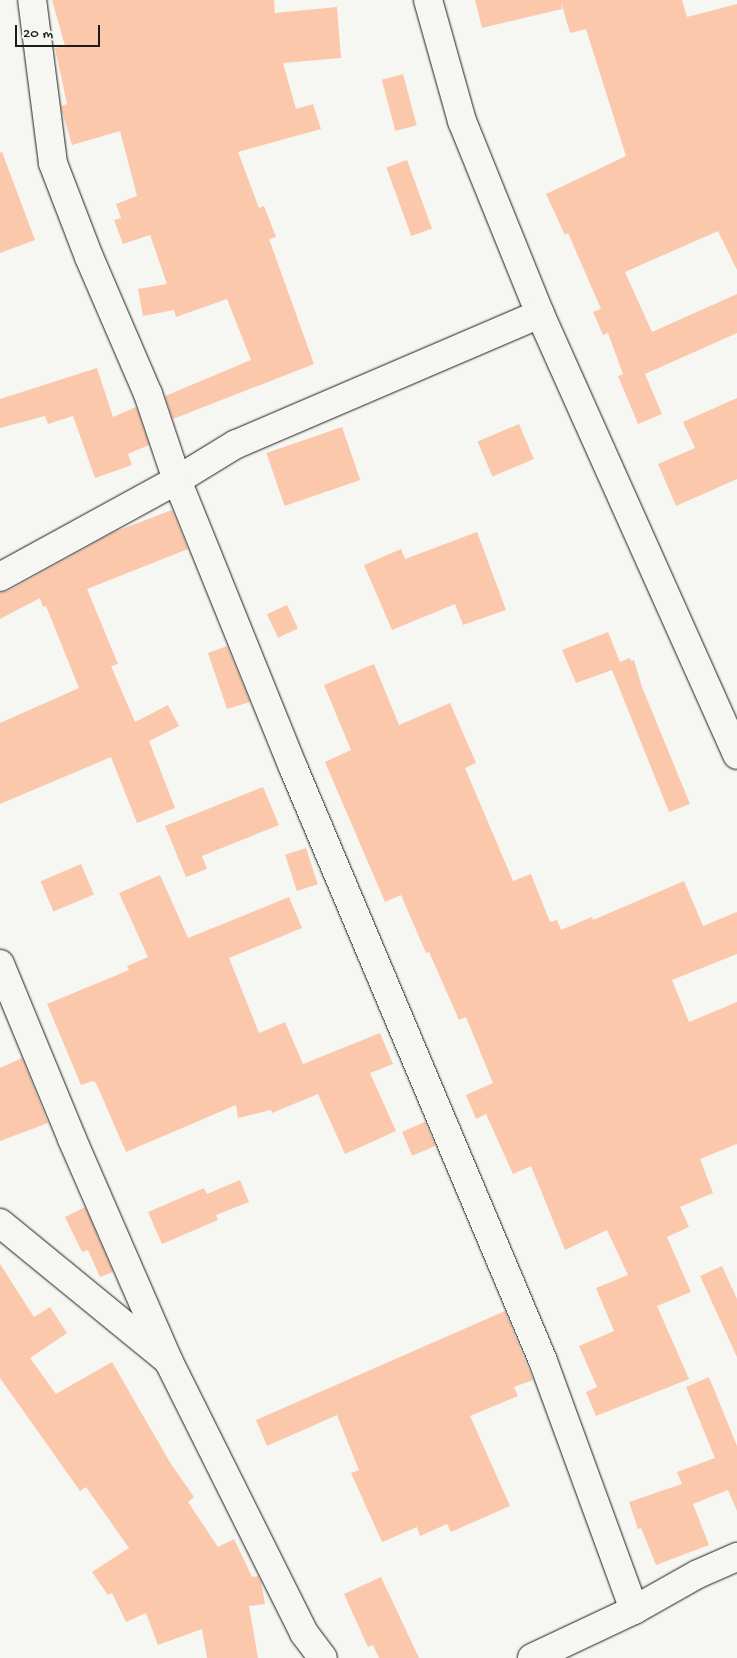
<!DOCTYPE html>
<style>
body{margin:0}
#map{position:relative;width:737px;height:1658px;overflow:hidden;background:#f6f6f2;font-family:"Gochi Hand",sans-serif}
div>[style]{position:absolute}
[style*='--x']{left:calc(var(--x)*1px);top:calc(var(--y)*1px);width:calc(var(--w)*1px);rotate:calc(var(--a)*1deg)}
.building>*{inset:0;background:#fcc8ac;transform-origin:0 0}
.roads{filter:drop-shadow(0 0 1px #1c1c1c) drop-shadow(0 0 1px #1c1c1c)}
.minor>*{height:28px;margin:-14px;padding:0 14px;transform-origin:14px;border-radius:14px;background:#f6f6f2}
.tertiary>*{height:28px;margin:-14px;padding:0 14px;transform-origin:14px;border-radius:14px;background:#f6f6f2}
span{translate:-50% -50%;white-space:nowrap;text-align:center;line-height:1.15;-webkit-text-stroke:4.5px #f6f6f2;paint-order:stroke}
.scale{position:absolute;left:15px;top:25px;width:85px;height:22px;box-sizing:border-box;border:2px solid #1c1c1c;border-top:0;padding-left:6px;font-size:15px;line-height:18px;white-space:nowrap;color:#1c1c1c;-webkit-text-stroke:4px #f6f6f2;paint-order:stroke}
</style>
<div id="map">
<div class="building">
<div style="clip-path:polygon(52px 0,274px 0,275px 13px,337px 7px,341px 58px,283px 63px,296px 109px,313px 104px,321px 129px,238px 152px,259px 208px,264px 206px,276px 237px,269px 239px,314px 364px,173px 419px,165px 396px,251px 360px,227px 299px,176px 317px,174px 310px,143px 316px,138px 289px,167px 284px,150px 235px,123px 244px,114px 220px,121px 218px,116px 204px,137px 196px,120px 131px,72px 145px,62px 111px,61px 106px,67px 104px,55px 48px,65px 46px)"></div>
<div style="clip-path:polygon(475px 0,682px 0,687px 17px,737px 4px,737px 270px,718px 231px,625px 272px,652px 332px,737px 294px,737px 333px,645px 374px,662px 414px,638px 424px,618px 376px,623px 374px,608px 333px,603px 335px,593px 312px,601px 309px,568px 233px,565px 235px,546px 194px,626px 156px,586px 29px,570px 33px,561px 2px,562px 9px,482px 28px)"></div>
<div style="left:403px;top:74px;width:53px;height:22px;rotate:75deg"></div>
<div style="clip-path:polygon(2px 152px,35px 240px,0 253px,0 153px)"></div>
<div style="left:407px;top:160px;width:73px;height:22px;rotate:70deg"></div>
<div style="clip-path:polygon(97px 368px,113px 417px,136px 407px,149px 445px,128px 454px,132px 465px,95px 478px,73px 416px,48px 424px,45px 416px,0 428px,0 399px)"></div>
<div style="clip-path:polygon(737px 398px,737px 479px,676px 506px,658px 464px,695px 448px,683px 422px)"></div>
<div style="left:519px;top:424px;width:38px;height:45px;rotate:67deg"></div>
<div style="left:342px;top:427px;width:56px;height:80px;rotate:71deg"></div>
<div style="clip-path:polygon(172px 510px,188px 549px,87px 589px,118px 664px,111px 666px,135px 722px,168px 705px,179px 726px,149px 741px,175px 808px,137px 823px,111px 757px,0 804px,0 723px,79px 688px,46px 606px,43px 607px,40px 598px,0 619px,0 593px,8px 591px,114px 532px)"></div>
<div style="clip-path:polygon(477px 532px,506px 610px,463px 625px,455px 604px,392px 630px,364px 565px,401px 549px,405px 559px)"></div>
<div style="left:287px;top:605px;width:26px;height:22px;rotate:65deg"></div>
<div style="clip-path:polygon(608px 632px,620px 662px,630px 658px,631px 661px,634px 660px,642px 687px,690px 804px,669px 812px,612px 670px,576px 683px,562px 650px)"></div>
<div style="clip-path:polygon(227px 646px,250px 702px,227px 709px,208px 653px)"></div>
<div style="clip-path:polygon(374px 664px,399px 725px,450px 703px,476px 763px,465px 768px,513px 881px,531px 874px,550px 922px,557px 920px,561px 930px,592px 917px,593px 920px,684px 881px,703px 926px,737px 912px,737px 954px,672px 980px,689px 1022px,737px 1002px,737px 1144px,700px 1159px,713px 1193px,680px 1207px,689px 1227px,667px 1237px,691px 1292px,657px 1306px,689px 1379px,596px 1416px,586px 1392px,597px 1387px,579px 1346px,614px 1331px,596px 1288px,628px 1275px,607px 1230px,565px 1250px,531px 1166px,513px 1174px,486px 1114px,476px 1119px,466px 1095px,493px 1083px,466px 1017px,459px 1020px,429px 952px,426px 953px,401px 895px,385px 902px,325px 762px,351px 750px,324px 685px)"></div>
<div style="clip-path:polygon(263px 787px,279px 825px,202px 856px,207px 869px,186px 877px,165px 826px)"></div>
<div style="left:306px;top:848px;width:38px;height:22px;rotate:72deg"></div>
<div style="left:81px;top:864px;width:33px;height:44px;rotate:67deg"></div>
<div style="clip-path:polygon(160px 875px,188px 938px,289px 897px,302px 928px,229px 958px,259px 1033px,285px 1022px,303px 1064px,380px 1033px,393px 1064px,370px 1073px,396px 1131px,345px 1154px,318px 1094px,272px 1113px,271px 1110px,238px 1118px,236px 1105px,126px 1152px,96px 1083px,93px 1081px,81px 1085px,47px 1004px,129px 970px,127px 966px,148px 957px,119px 893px)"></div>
<div style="clip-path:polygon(22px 1058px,48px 1123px,0 1141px,0 1068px)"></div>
<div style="left:425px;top:1122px;width:26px;height:25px;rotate:67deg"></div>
<div style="clip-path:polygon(240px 1180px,249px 1202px,216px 1215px,218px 1220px,162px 1244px,148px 1212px,204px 1188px,207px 1194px)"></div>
<div style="clip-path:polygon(85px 1207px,113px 1272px,100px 1277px,88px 1250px,82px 1252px,65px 1217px)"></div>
<div style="clip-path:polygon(0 1264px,34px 1317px,50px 1307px,67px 1333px,30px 1358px,56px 1394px,112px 1362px,171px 1464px,194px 1497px,188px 1502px,218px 1547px,234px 1539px,252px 1577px,258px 1576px,261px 1582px,265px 1604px,249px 1606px,258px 1658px,207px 1658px,202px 1629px,158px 1645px,146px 1613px,126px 1622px,112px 1593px,108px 1595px,92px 1572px,129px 1548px,86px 1487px,80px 1491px,0 1378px)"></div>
<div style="clip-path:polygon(722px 1266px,737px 1299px,737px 1357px,700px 1276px)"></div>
<div style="clip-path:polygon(505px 1311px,533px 1380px,514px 1387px,518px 1396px,470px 1416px,510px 1506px,451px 1532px,447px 1524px,420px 1536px,417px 1527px,382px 1542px,351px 1473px,359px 1470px,337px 1415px,267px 1446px,256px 1420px)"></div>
<div style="clip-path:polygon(709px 1377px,737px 1446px,737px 1511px,728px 1490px,693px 1504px,709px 1545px,656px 1565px,641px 1528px,638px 1529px,629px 1502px,682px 1484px,677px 1472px,715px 1458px,686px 1387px)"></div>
<div style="clip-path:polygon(381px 1577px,419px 1658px,379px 1658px,373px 1645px,368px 1647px,344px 1594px)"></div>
</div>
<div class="roads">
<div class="minor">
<div style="--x:540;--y:314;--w:331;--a:156.8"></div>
<div style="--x:236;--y:444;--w:69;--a:148.6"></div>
<div style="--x:177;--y:480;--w:310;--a:68"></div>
<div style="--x:293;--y:767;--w:644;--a:67.17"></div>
<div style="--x:543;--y:1361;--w:265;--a:69.9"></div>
<div style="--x:0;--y:577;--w:202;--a:-28.7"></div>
<div style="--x:177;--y:480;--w:91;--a:-108.6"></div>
<div style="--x:148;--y:394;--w:149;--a:-113.3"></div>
<div style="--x:89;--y:257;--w:101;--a:-111"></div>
<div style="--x:53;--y:163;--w:164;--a:-97.3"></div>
<div style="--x:0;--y:964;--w:189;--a:67.6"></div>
<div style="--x:72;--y:1139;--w:243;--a:66.5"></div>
<div style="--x:169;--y:1362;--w:303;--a:63.5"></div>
<div style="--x:304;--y:1633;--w:31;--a:53"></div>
<div style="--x:0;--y:1223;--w:213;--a:39.3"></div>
<div style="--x:532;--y:1658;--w:113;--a:-25.2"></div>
<div style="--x:634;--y:1610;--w:73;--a:-29.4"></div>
<div style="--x:698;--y:1574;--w:43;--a:-23.6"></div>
</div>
<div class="tertiary">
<div style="--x:428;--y:0;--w:126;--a:74.3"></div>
<div style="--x:462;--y:121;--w:208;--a:68"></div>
<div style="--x:540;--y:314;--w:483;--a:65.9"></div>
</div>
</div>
<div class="scale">20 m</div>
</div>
